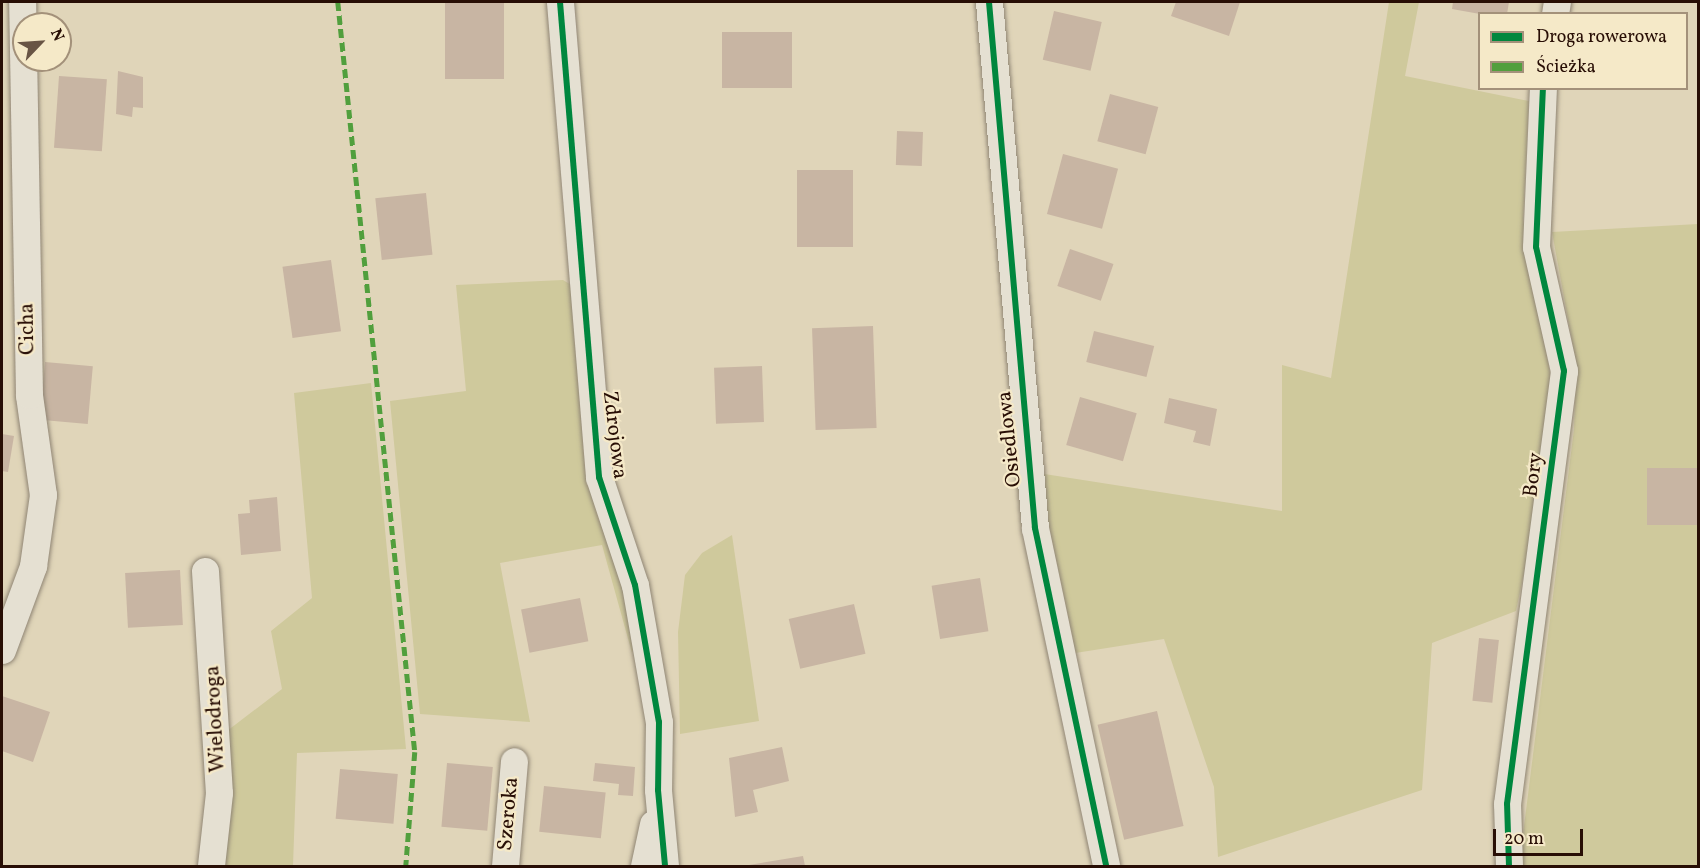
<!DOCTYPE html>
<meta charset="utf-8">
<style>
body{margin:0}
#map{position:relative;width:1700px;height:868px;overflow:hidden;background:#e0d5b9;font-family:Vollkorn,serif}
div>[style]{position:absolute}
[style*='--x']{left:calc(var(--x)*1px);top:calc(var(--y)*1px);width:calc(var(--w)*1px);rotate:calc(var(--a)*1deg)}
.green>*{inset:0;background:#cfc99c}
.building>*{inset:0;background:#c8b5a3;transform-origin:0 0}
.roads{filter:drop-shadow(0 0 2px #8f8574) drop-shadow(0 0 2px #8f8574)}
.street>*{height:27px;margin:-13.5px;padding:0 13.5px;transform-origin:13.5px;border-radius:13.5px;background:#e5e0d2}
.quiet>*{height:4.5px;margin-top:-2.25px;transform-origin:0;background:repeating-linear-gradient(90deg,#519f3d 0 9px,transparent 0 13.5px)}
.cycleway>*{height:6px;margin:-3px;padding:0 3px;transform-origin:3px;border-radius:3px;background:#00873e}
span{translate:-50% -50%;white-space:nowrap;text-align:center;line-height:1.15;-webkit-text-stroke:4.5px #f5e9c8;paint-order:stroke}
.street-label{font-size:21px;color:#280e05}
.frame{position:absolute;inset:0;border:3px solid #280e05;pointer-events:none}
.legend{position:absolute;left:1478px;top:12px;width:210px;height:78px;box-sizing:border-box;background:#f5e9c8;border:2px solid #a3917a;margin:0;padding:8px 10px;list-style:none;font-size:18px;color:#280e05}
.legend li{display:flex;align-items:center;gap:12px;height:30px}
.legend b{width:30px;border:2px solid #a3917a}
.north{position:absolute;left:12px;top:12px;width:60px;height:60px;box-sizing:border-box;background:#f5e9c8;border:2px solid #a3917a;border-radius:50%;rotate:65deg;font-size:16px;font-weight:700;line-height:24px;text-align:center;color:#280e05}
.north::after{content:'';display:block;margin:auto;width:21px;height:27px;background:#685444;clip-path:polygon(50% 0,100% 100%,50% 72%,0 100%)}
.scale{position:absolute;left:1493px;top:829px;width:90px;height:27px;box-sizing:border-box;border:3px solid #280e05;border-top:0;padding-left:8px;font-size:18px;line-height:21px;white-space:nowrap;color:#280e05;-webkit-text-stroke:4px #f5e9c8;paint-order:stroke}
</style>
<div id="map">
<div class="green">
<div style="clip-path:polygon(1389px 2px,1419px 2px,1405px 76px,1529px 101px,1523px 220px,1553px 390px,1546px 467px,1516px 611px,1432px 643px,1422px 790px,1218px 857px,1214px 787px,1164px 639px,1069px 654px,1038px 473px,1282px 511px,1282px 365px,1331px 378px)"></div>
<div style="clip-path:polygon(1698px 224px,1698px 866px,1519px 866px,1574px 429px,1576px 363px,1552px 232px)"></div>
<div style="clip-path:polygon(563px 280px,573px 286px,637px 639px,632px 653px,602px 545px,500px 563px,530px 722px,420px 714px,390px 401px,466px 391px,456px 285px)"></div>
<div style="clip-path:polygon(371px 383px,406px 749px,297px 753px,293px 866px,216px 866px,227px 731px,282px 689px,271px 631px,312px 598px,294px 393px)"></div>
<div style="clip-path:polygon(732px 535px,759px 721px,680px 734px,678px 632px,685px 575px,702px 553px)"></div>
</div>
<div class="building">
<div style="left:445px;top:2px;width:59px;height:77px"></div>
<div style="clip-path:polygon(1176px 2px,1240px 2px,1229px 36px,1171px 16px)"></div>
<div style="clip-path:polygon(1453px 2px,1509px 2px,1507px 14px,1480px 14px,1452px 9px)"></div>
<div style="left:1054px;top:11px;width:49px;height:50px;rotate:13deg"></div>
<div style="left:722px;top:32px;width:70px;height:56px"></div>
<div style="clip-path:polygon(118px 71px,143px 77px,143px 108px,133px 107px,132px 117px,116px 114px)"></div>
<div style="left:59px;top:76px;width:48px;height:72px;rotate:4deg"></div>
<div style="left:1110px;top:94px;width:50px;height:49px;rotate:15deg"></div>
<div style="left:897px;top:131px;width:26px;height:34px;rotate:2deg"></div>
<div style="left:1063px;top:154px;width:57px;height:62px;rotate:15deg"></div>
<div style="left:797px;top:170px;width:56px;height:77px"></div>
<div style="left:426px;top:193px;width:62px;height:51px;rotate:84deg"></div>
<div style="left:1070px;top:249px;width:46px;height:39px;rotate:19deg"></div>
<div style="left:331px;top:260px;width:72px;height:49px;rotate:82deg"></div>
<div style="left:873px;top:326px;width:102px;height:61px;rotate:88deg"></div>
<div style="left:1094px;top:331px;width:62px;height:32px;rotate:14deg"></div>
<div style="left:45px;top:362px;width:48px;height:58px;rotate:5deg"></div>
<div style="left:762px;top:366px;width:56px;height:48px;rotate:88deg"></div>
<div style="left:1080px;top:397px;width:59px;height:50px;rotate:16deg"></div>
<div style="clip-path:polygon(1169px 398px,1217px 409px,1210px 446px,1193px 442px,1196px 431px,1164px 423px)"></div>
<div style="clip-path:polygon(2px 434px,14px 436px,8px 472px,2px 471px)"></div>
<div style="left:1698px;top:468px;width:57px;height:51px;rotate:90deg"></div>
<div style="clip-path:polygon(277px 497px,281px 551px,241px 555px,238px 514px,250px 513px,249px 500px)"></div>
<div style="left:180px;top:570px;width:55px;height:55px;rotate:87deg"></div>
<div style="left:980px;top:578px;width:54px;height:49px;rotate:81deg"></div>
<div style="left:580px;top:598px;width:44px;height:60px;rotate:79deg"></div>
<div style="left:854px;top:604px;width:51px;height:67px;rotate:77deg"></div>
<div style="left:1479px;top:638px;width:20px;height:63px;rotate:6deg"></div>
<div style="clip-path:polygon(2px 696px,50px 712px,33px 762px,2px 751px)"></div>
<div style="left:1157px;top:711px;width:118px;height:61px;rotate:77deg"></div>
<div style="clip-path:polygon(782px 747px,789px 781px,753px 790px,758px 812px,735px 817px,729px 758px)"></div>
<div style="left:447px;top:763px;width:46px;height:64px;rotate:5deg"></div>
<div style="clip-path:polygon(595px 763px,635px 767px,633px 796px,618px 795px,619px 784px,593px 781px)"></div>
<div style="left:340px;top:769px;width:58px;height:50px;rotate:5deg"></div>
<div style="left:544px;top:786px;width:62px;height:46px;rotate:6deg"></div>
<div style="clip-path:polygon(803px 856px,805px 866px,750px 866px,749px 865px)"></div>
</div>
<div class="roads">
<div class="street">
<div style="--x:560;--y:2;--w:477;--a:85.3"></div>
<div style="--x:599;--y:477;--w:114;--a:71.6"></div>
<div style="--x:635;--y:585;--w:139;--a:80.1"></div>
<div style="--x:659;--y:722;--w:68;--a:90.8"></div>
<div style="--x:658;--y:790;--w:76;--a:84.7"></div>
<div style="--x:989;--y:2;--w:528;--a:85"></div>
<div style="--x:1035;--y:528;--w:345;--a:78.1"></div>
<div style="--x:1555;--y:14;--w:12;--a:-81"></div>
<div style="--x:205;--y:571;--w:222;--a:86.4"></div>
<div style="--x:219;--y:793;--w:73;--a:96.3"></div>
<div style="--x:2;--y:650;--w:90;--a:-69.7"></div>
<div style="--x:33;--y:566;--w:72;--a:-82"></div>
<div style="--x:43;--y:495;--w:101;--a:-98"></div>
<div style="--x:29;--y:395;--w:393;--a:-91"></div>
<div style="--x:505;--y:866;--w:105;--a:-85.1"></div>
<div style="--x:644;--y:866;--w:43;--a:-77.9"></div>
<div style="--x:1509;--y:866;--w:62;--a:-91.8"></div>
<div style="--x:1507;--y:804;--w:437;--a:-82.5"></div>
<div style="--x:1564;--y:371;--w:127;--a:-102.7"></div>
<div style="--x:1536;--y:247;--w:159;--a:-87.5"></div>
</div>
</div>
<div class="quiet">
<div style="--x:338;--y:2;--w:754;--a:84.14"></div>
<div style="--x:415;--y:752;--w:114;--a:94.5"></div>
</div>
<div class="cycleway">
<div style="--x:560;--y:2;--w:477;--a:85.3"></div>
<div style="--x:599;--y:477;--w:114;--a:71.6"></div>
<div style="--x:635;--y:585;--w:139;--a:80.1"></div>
<div style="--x:659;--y:722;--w:68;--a:90.8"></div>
<div style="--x:658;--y:790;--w:76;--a:84.7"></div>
<div style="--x:989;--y:2;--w:528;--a:85"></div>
<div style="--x:1035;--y:528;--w:345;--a:78.1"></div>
<div style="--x:1509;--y:866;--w:62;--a:-91.8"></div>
<div style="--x:1507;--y:804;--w:437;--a:-82.5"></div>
<div style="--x:1564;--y:371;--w:127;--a:-102.7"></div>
<div style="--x:1536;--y:247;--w:159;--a:-87.5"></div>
</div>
<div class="street-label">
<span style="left:28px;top:329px;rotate:-91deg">Cicha</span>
<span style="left:614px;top:435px;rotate:83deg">Zdrojowa</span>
<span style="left:1010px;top:439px;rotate:-96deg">Osiedlowa</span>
<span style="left:1534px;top:475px;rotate:-83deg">Bory</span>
<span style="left:216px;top:719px;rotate:-93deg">Wielodroga</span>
<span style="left:509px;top:814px;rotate:-85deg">Szeroka</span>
</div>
<div class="frame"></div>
<ul class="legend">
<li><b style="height:8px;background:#00873e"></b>Droga rowerowa</li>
<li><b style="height:8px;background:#519f3d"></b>Ścieżka</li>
</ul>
<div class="north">N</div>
<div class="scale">20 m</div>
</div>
